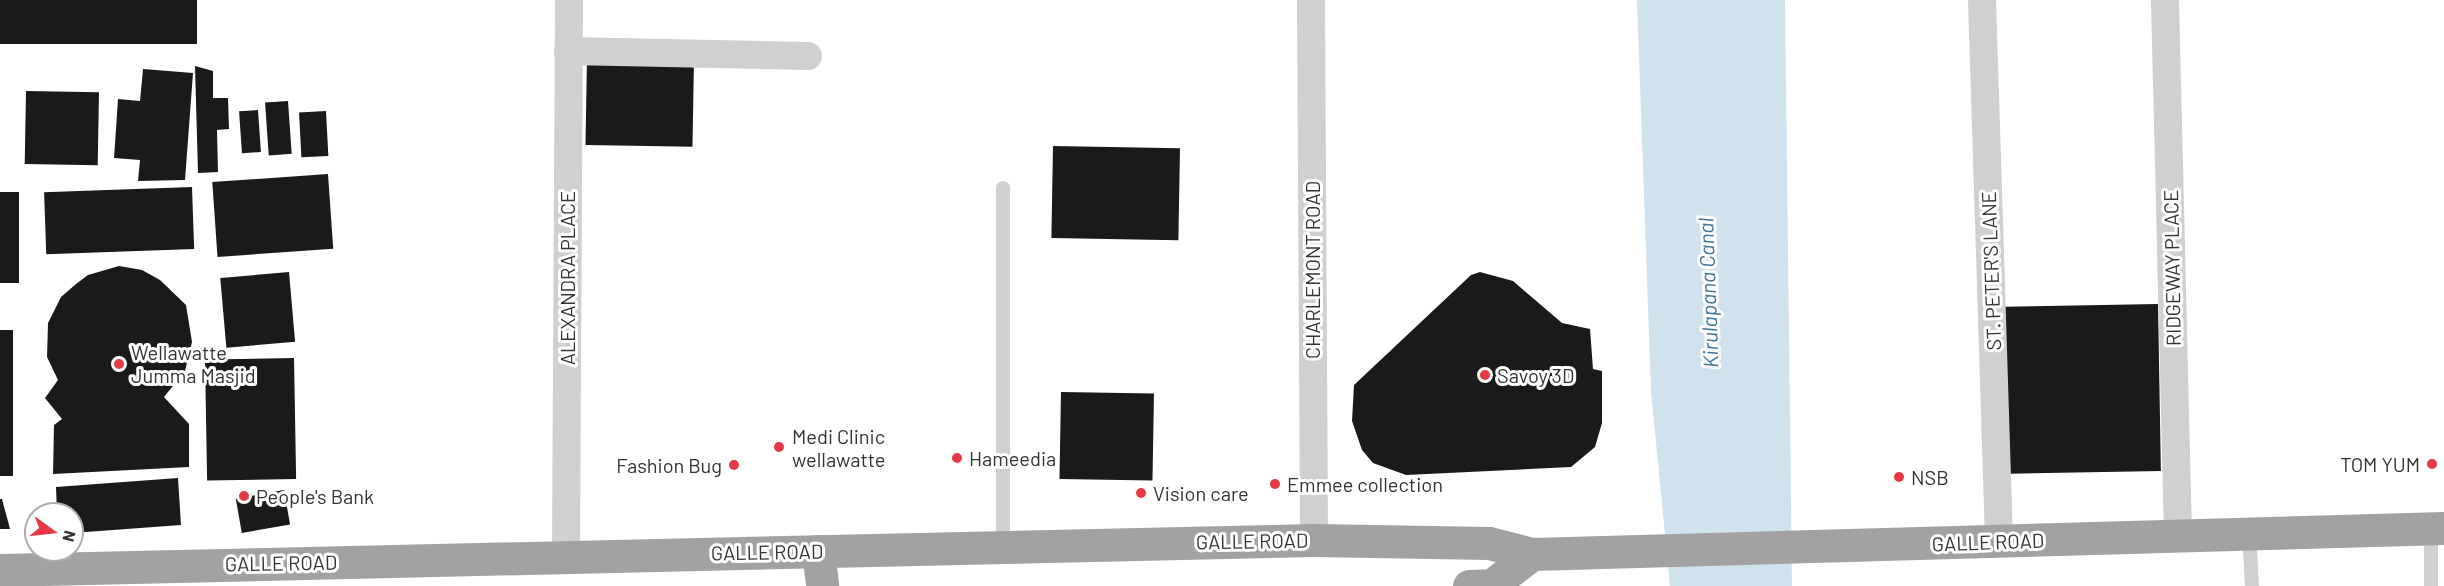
<!DOCTYPE html>
<style>
body{margin:0}
#map{position:relative;width:2444px;height:586px;overflow:hidden;background:#fff;font-family:Barlow,sans-serif}
div>[style]{position:absolute}
[style*='--x']{left:calc(var(--x)*1px);top:calc(var(--y)*1px);width:calc(var(--w)*1px);rotate:calc(var(--a)*1deg)}
.water>*{inset:0;background:#cfe2ee}
.building>*{inset:0;background:#1a1a1a;transform-origin:0 0}
.service>*{height:14px;margin:-7px;padding:0 7px;transform-origin:7px;border-radius:7px;background:#d0d0d0}
.minor>*{height:28px;margin:-14px;padding:0 14px;transform-origin:14px;border-radius:14px;background:#d0d0d0}
.trunk>*{height:33px;margin:-16.5px;padding:0 16.5px;transform-origin:16.5px;border-radius:16.5px;background:#a2a2a2}
.dots>*{width:16px;height:16px;translate:-50% -50%;box-sizing:border-box;border:3px solid #fff;border-radius:50%}
span{translate:-50% -50%;white-space:nowrap;text-align:center;line-height:1.15;-webkit-text-stroke:6px #fff;paint-order:stroke}
.street-label{font-size:20px;color:#333}
.poi-label{font-size:20px;color:#333}
.left{translate:0 -50%;text-align:left}
.right{translate:-100% -50%;text-align:right}
.water-label{font-size:21px;color:#3f7597;font-style:italic}
.north{position:absolute;left:24px;top:502px;width:60px;height:60px;box-sizing:border-box;background:#fff;border:2px solid #adadad;border-radius:50%;rotate:105deg;font-size:16px;font-weight:700;line-height:24px;text-align:center;color:#333}
.north::after{content:'';display:block;margin:auto;width:21px;height:27px;background:#e63946;clip-path:polygon(50% 0,100% 100%,50% 72%,0 100%)}
</style>
<div id="map">
<div class="water">
<div style="clip-path:polygon(1637px 0,1785px 0,1792px 586px,1670px 586px,1651px 391px)"></div>
</div>
<div class="building">
<div style="left:0;top:0;width:197px;height:44px"></div>
<div style="left:587px;top:58px;width:107px;height:87px;rotate:1deg"></div>
<div style="clip-path:polygon(195px 66px,213px 71px,213px 98px,228px 98px,229px 129px,217px 130px,218px 172px,198px 173px)"></div>
<div style="clip-path:polygon(143px 69px,193px 73px,185px 180px,138px 181px,140px 160px,114px 158px,118px 99px,140px 101px)"></div>
<div style="left:26px;top:91px;width:73px;height:73px;rotate:1deg"></div>
<div style="left:288px;top:101px;width:53px;height:23px;rotate:86deg"></div>
<div style="left:258px;top:110px;width:42px;height:19px;rotate:86deg"></div>
<div style="left:326px;top:111px;width:45px;height:27px;rotate:87deg"></div>
<div style="left:1053px;top:146px;width:127px;height:92px;rotate:1deg"></div>
<div style="left:328px;top:174px;width:75px;height:116px;rotate:86deg"></div>
<div style="left:192px;top:187px;width:62px;height:148px;rotate:88deg"></div>
<div style="left:19px;top:192px;width:91px;height:19px;rotate:90deg"></div>
<div style="clip-path:polygon(119px 266px,142px 270px,160px 280px,186px 305px,192px 342px,185px 371px,164px 397px,189px 424px,189px 467px,53px 474px,54px 425px,62px 419px,45px 398px,58px 380px,47px 357px,48px 323px,61px 297px,76px 284px,88px 275px)"></div>
<div style="left:289px;top:272px;width:70px;height:69px;rotate:85deg"></div>
<div style="clip-path:polygon(1480px 272px,1513px 281px,1562px 323px,1590px 329px,1593px 369px,1602px 371px,1602px 423px,1595px 447px,1571px 467px,1406px 475px,1373px 463px,1362px 450px,1352px 421px,1354px 385px,1471px 275px)"></div>
<div style="left:2158px;top:304px;width:167px;height:153px;rotate:89deg"></div>
<div style="left:0;top:330px;width:13px;height:146px"></div>
<div style="left:294px;top:358px;width:121px;height:89px;rotate:89deg"></div>
<div style="left:1061px;top:392px;width:93px;height:87px;rotate:1deg"></div>
<div style="clip-path:polygon(178px 478px,181px 525px,72px 533px,72px 514px,57px 514px,56px 487px)"></div>
<div style="left:284px;top:490px;width:35px;height:49px;rotate:80deg"></div>
<div style="clip-path:polygon(0 499px,2px 499px,10px 529px,0 529px)"></div>
</div>
<div class="service">
<div style="--x:2249;--y:534;--w:52;--a:86.7"></div>
<div style="--x:1003;--y:546;--w:358;--a:-90"></div>
<div style="--x:2431;--y:586;--w:58;--a:-90"></div>
</div>
<div class="minor">
<div style="--x:1311;--y:0;--w:540;--a:89.68"></div>
<div style="--x:1982;--y:0;--w:542;--a:88.2"></div>
<div style="--x:2165;--y:0;--w:536;--a:88.61"></div>
<div style="--x:568;--y:51;--w:240;--a:1.2"></div>
<div style="--x:566;--y:556;--w:556;--a:-89.69"></div>
</div>
<div class="trunk">
<div style="--x:818;--y:551;--w:35;--a:83"></div>
<div style="--x:0;--y:570;--w:1314;--a:-1.31"></div>
<div style="--x:1314;--y:540;--w:175;--a:1"></div>
<div style="--x:1489;--y:543;--w:44;--a:14.3"></div>
<div style="--x:1532;--y:554;--w:912;--a:-1.63"></div>
<div style="--x:1469;--y:586;--w:23;--a:-2"></div>
<div style="--x:1492;--y:585;--w:51;--a:-37.8"></div>
</div>
<div class="dots">
<div style="left:119px;top:364px;background:#e63946"></div>
<div style="left:1485px;top:375px;background:#e63946"></div>
<div style="left:779px;top:447px;background:#e63946"></div>
<div style="left:957px;top:458px;background:#e63946"></div>
<div style="left:2432px;top:464px;background:#e63946"></div>
<div style="left:734px;top:465px;background:#e63946"></div>
<div style="left:1899px;top:477px;background:#e63946"></div>
<div style="left:1275px;top:484px;background:#e63946"></div>
<div style="left:1141px;top:493px;background:#e63946"></div>
<div style="left:244px;top:496px;background:#e63946"></div>
</div>
<div class="street-label">
<span style="left:2172px;top:268px;rotate:-91deg">RIDGEWAY PLACE</span>
<span style="left:1312px;top:270px;rotate:-90deg">CHARLEMONT ROAD</span>
<span style="left:1991px;top:271px;rotate:-92deg">ST. PETER'S LANE</span>
<span style="left:567px;top:278px;rotate:-90deg">ALEXANDRA PLACE</span>
<span style="left:1252px;top:541px;rotate:-1deg">GALLE ROAD</span>
<span style="left:1988px;top:542px;rotate:-2deg">GALLE ROAD</span>
<span style="left:767px;top:552px;rotate:-1deg">GALLE ROAD</span>
<span style="left:281px;top:563px;rotate:-1deg">GALLE ROAD</span>
</div>
<div class="poi-label">
<span class="left" style="left:131px;top:364px">Wellawatte<br>Jumma Masjid</span>
<span class="left" style="left:1497px;top:375px">Savoy 3D</span>
<span class="left" style="left:792px;top:448px">Medi Clinic<br>wellawatte</span>
<span class="left" style="left:969px;top:458px">Hameedia</span>
<span class="right" style="left:2420px;top:464px">TOM YUM</span>
<span class="right" style="left:722px;top:465px">Fashion Bug</span>
<span class="left" style="left:1911px;top:477px">NSB</span>
<span class="left" style="left:1287px;top:484px">Emmee collection</span>
<span class="left" style="left:1153px;top:493px">Vision care</span>
<span class="left" style="left:256px;top:496px">People's Bank</span>
</div>
<div class="water-label">
<span style="left:1708px;top:293px;rotate:-92deg">Kirulapana Canal</span>
</div>
<div class="north">N</div>
</div>
